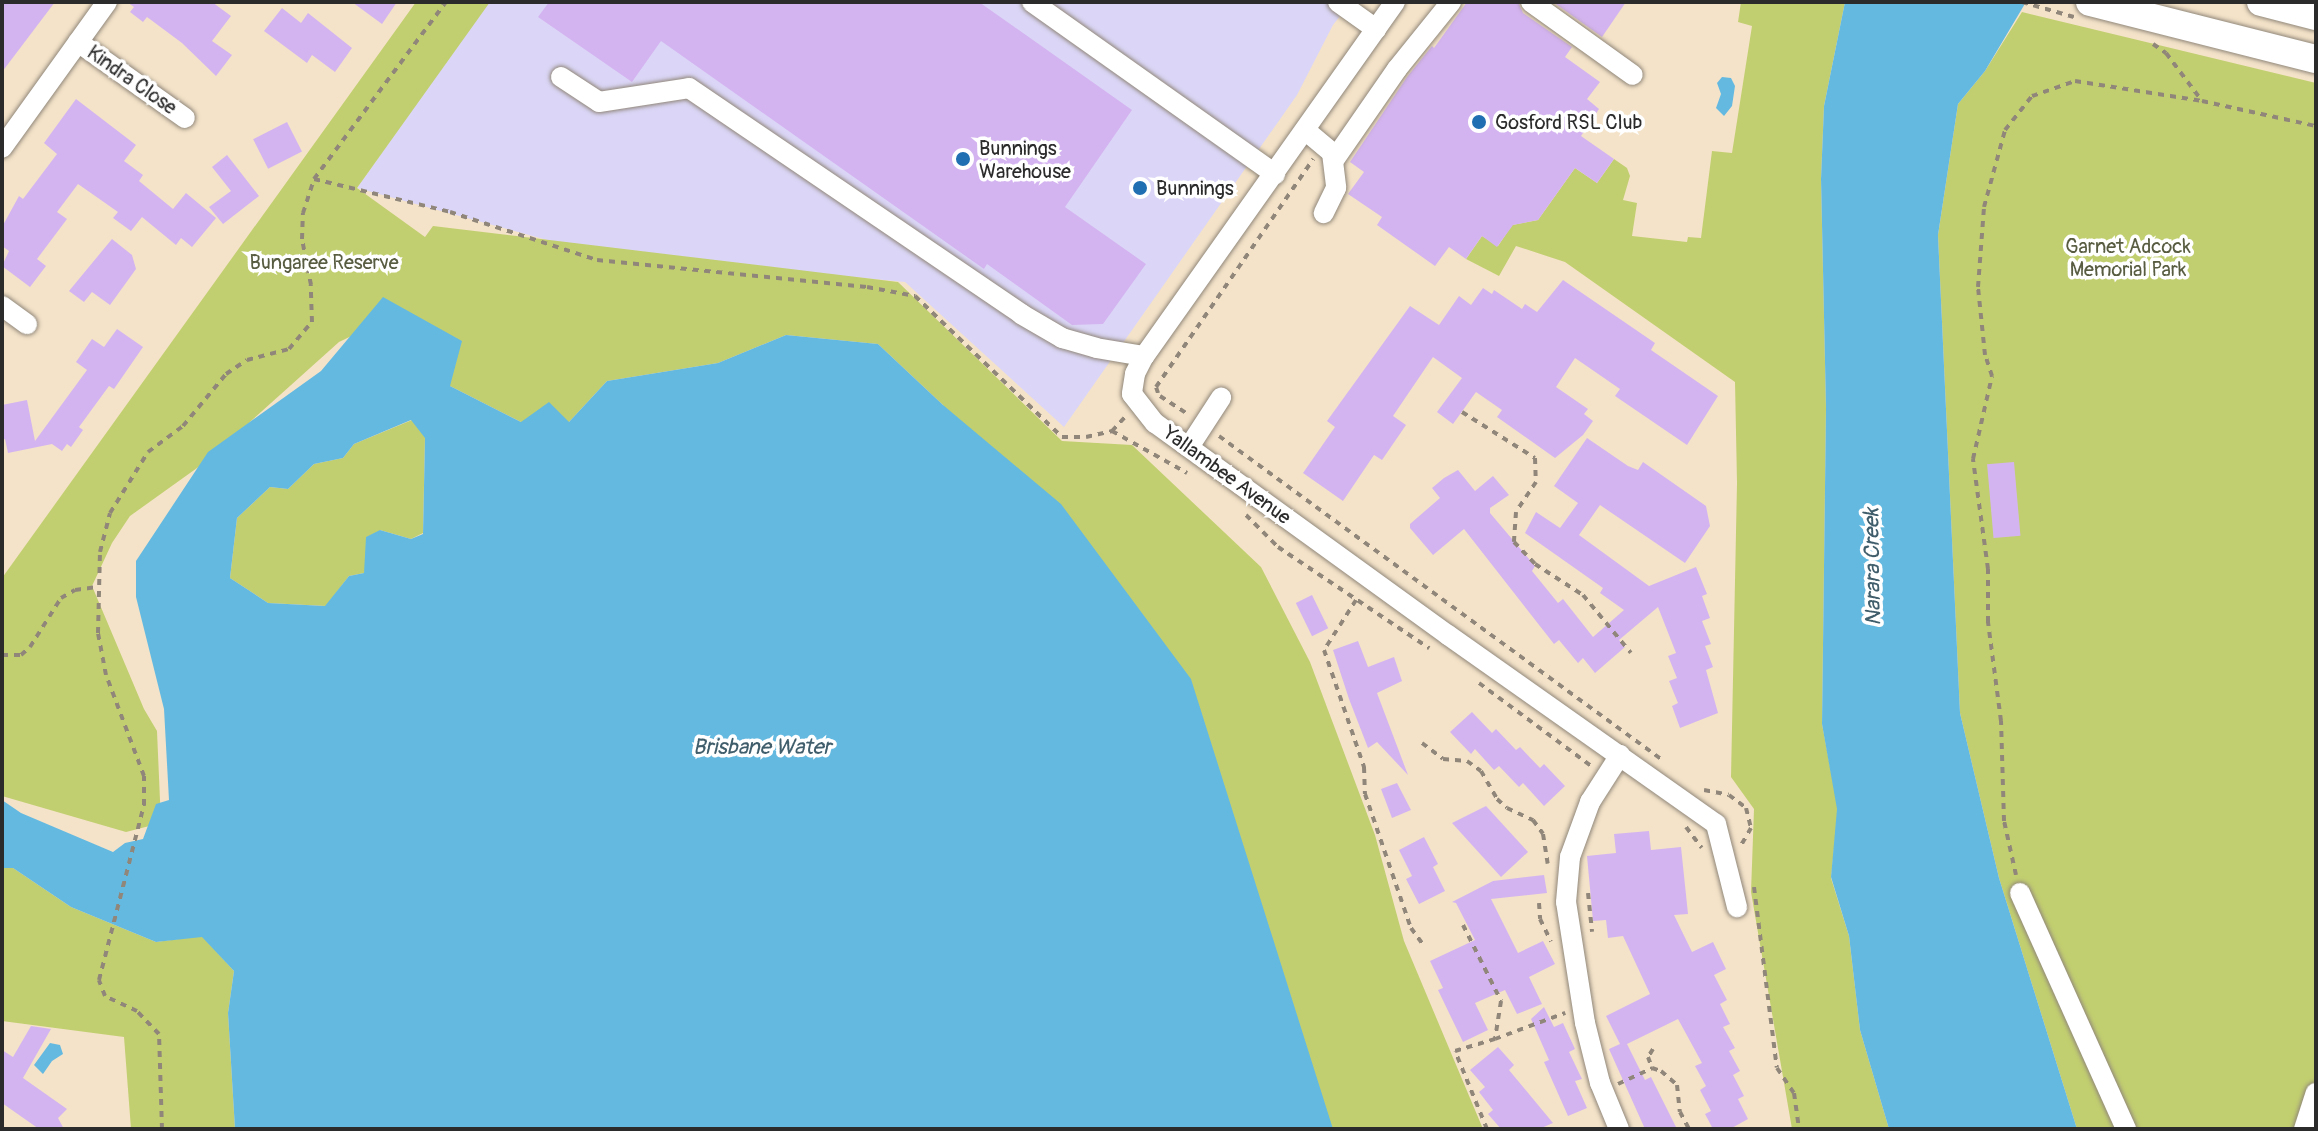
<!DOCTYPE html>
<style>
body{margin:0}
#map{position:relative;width:2318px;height:1131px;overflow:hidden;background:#f4e3c9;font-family:Pangolin,sans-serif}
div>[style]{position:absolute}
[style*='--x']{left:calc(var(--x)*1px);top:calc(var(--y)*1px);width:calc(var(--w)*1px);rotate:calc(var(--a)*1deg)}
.built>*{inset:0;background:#dbd6f7}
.green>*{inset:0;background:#c2cf70}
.water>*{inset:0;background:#64b9e1}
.building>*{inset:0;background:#d4b4f0;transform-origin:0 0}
.path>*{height:4px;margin-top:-2px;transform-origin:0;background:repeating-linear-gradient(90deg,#90877a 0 6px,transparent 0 12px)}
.roads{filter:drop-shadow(0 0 2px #90877a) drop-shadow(0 0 2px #90877a)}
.minor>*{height:20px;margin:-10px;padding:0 10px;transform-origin:10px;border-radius:10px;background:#fff}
.highway>*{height:28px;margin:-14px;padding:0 14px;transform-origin:14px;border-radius:14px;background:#fff}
.dots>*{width:22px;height:22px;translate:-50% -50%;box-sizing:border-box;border:4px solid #fff;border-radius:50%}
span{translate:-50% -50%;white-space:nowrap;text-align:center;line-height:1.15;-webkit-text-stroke:7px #fff;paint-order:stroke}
.street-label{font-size:20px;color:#2b2b2b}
.poi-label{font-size:20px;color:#2b2b2b}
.left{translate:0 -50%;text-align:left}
.park-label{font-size:20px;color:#585c40}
.water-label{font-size:22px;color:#3f5d6b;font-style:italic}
.frame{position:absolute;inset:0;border:4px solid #2b2b2b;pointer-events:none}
</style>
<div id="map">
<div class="built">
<div style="clip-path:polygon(488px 2px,1351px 2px,1333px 25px,1297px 95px,1064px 427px,905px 282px,591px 252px,357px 188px)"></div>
</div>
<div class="green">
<div style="clip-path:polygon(416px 2px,490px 2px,357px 188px,425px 237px,433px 226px,898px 282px,1062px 441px,1132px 445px,1261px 567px,1310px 662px,1375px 835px,1404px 941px,1483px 1129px,1333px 1129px,943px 405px,878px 344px,786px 335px,718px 363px,607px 381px,569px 422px,521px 422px,450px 386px,362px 331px,339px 342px,204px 463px,130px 516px,112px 543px,92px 586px,144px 709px,157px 731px,161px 823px,126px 832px,2px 796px,2px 578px)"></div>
<div style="clip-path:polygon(1741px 2px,1845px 2px,1824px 106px,1821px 179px,1826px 408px,1822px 724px,1838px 809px,1831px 878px,1849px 936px,1860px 1030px,1889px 1129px,1792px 1129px,1751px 892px,1754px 809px,1731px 777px,1737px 483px,1735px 382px,1565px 262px,1516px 246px,1499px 276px,1466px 259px,1482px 236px,1498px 246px,1512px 225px,1538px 220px,1575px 168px,1597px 183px,1614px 159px,1627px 168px,1630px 176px,1623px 200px,1637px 203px,1632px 236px,1687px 242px,1688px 237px,1701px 238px,1712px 151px,1732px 153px,1752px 26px,1738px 22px)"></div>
<div style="clip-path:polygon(2022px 12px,2316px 83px,2316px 1129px,2077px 1129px,1999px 878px,1960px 713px,1938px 235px,1958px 104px,1985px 71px)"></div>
<div style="clip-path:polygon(412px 420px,425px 437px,423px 533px,411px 539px,380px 530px,364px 573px,349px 576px,326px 606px,268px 603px,230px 578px,237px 518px,270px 487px,288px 489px,314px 464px,343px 458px,354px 444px)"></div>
<div style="clip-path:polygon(2px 868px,13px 868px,71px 907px,156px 942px,202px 936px,234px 971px,228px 1013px,235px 1129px,131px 1129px,124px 1037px,2px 1021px)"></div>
</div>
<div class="water">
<div style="clip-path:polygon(1845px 2px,2026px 2px,1985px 71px,1958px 104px,1938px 235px,1960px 713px,1999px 878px,2077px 1129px,1889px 1129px,1860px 1030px,1849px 936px,1831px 877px,1837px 809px,1822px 724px,1826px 408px,1821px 179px,1824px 106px)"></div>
<div style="clip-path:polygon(1722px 77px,1731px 78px,1735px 86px,1732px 106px,1724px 116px,1716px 108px,1721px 94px,1717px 83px)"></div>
<div style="clip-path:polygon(evenodd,383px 297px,462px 341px,450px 386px,521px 422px,549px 402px,569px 422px,607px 381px,718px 363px,786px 335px,878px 344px,943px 405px,1061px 504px,1191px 679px,1333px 1129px,235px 1129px,228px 1013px,234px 971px,202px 937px,156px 942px,71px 907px,13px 868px,2px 868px,2px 800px,21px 813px,113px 852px,125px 843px,143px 839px,156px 804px,169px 800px,164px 709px,136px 597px,136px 561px,208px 452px,321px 371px,383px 297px,411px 420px,425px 438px,423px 534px,411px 539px,380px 530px,366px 537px,364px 573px,349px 576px,325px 606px,268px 603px,230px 578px,237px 518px,270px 487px,288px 489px,314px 464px,343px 458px,354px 444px,411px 420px)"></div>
<div style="clip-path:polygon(50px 1043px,60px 1045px,63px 1054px,52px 1061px,43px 1074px,34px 1065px)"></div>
</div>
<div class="building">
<div style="clip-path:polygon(2px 2px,55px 2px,2px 72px)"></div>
<div style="clip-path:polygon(127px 2px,212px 2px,231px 16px,212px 41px,232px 55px,216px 76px,182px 43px,147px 17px,143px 22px,130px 12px,134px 7px)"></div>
<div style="clip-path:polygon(352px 2px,397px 2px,382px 24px)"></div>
<div style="clip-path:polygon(549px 2px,979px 2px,1132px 110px,1065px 207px,1146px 264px,1103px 324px,1072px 325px,987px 264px,984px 269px,661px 41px,632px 82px,538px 17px)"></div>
<div style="clip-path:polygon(1467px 2px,1518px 2px,1523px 13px,1572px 47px,1565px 57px,1600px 82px,1587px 99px,1599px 109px,1581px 136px,1614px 159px,1597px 183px,1575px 168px,1538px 220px,1513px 225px,1497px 247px,1482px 236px,1466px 259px,1449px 247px,1435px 266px,1377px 225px,1382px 217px,1348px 194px,1364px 172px,1350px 162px,1407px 77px,1432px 46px,1434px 48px)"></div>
<div style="clip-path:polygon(1553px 2px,1626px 2px,1602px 37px)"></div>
<div style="clip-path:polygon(282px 8px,301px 23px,308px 13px,352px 48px,335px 72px,312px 55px,307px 63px,264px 31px)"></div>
<div style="clip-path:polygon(76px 99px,136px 145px,124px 161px,143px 175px,139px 181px,173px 209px,186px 193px,216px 218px,192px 247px,181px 238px,176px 245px,142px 217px,131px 231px,113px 218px,118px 212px,78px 184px,57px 212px,67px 219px,37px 259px,46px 266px,30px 287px,2px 266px,9px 251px,2px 246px,2px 227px,19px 196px,23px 199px,57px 154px,44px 143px)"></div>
<div style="left:287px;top:122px;width:33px;height:38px;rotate:63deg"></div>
<div style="clip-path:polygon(227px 155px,259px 196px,223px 224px,209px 207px,231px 191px,212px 167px)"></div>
<div style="clip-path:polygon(112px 239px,132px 255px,136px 269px,110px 305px,92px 292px,84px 302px,69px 291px)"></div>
<div style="clip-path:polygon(1563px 280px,1655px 343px,1651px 350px,1718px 396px,1687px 445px,1615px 396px,1620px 389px,1575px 358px,1556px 387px,1588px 409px,1584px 414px,1593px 421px,1583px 435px,1555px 458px,1497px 417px,1502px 410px,1476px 392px,1453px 424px,1437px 412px,1462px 378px,1433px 357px,1393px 416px,1406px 425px,1382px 460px,1374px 455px,1343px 501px,1303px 473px,1335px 427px,1327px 421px,1410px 306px,1439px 325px,1459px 296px,1471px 305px,1483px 288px,1492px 294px,1494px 290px,1522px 309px,1525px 304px,1537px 312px)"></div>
<div style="clip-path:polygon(117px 329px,143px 347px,114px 389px,109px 386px,79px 427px,83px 430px,71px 447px,67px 444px,62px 451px,52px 444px,8px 453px,5px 439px,2px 440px,2px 405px,27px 400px,35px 441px,87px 370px,76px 362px,92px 339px,104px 347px)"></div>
<div style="clip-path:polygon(1587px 438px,1628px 466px,1638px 470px,1643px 462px,1706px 506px,1710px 526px,1685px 563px,1600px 505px,1579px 535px,1649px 586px,1696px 567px,1707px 594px,1702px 596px,1710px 618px,1702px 621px,1711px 644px,1705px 646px,1713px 667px,1706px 670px,1718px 713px,1680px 728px,1672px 706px,1678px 703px,1669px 681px,1677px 678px,1668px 656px,1676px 653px,1658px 607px,1619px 640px,1625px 647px,1595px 673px,1583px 658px,1578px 663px,1559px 640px,1554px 644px,1464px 529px,1433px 555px,1410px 528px,1410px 524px,1440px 498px,1432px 488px,1444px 478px,1458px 470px,1475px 491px,1493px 476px,1509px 495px,1490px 508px,1490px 513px,1535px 566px,1532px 571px,1558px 603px,1563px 599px,1593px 637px,1624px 610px,1600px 593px,1603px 588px,1525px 533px,1536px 512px,1560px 528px,1578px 503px,1554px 486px)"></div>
<div style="left:2014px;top:462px;width:74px;height:27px;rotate:85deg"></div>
<div style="left:1312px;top:595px;width:37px;height:18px;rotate:64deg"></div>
<div style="clip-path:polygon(1358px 641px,1368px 667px,1394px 657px,1402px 681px,1377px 693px,1408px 775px,1377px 742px,1368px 748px,1349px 699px,1333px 650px)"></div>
<div style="clip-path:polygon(1472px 712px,1492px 733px,1496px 729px,1516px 750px,1520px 747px,1540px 768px,1544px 764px,1565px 786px,1544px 806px,1523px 783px,1519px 787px,1499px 766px,1494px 770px,1475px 749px,1471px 754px,1450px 732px)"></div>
<div style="clip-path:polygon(1397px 783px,1411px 810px,1392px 818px,1381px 789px)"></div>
<div style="clip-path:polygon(1486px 806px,1528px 852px,1501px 877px,1452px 823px)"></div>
<div style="clip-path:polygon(1649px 831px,1651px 850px,1681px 847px,1688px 914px,1674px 915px,1692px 952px,1713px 942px,1726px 969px,1714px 975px,1727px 1000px,1720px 1004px,1730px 1024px,1723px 1027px,1735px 1048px,1729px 1051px,1740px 1071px,1733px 1075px,1744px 1096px,1738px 1099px,1748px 1119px,1730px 1129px,1713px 1129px,1705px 1114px,1711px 1111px,1700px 1090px,1706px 1086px,1695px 1066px,1702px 1063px,1678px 1019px,1627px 1044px,1645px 1080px,1651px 1077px,1677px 1129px,1645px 1129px,1609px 1049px,1620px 1044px,1606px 1016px,1650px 994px,1623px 936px,1608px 938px,1606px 920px,1593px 921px,1587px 856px,1616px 853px,1614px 834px)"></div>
<div style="clip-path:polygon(1424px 837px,1438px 864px,1433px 867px,1445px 891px,1419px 904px,1406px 879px,1412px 876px,1399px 850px)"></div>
<div style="clip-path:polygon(1544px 875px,1547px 893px,1491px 899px,1518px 953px,1543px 941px,1555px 964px,1529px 977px,1542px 1004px,1517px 1014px,1505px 990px,1475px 1003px,1488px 1030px,1463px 1042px,1438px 990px,1443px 988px,1430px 961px,1475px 940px,1456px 903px,1452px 902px,1493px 881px)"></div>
<div style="clip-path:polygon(1544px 1007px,1554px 1027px,1563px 1023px,1575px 1049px,1569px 1052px,1582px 1079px,1575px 1081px,1587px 1108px,1568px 1116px,1544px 1062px,1549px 1060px,1531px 1019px)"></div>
<div style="clip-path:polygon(31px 1026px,51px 1029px,23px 1078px,67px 1109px,58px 1118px,64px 1129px,39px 1129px,2px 1103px,2px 1050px,13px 1057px)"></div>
<div style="clip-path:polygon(1498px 1047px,1514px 1065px,1509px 1070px,1553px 1123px,1539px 1129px,1501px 1129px,1488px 1114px,1493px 1110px,1479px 1092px,1485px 1087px,1470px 1070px)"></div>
</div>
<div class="path">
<div style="--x:2022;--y:2;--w:54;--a:16.1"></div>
<div style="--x:2153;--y:44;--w:16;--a:35"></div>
<div style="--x:2166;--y:53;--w:60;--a:53.1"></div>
<div style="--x:2202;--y:101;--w:117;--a:12.4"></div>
<div style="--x:314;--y:179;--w:221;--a:-53.3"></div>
<div style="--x:1158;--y:393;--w:6;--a:-108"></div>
<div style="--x:1156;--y:387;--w:277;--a:-55.4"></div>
<div style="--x:1160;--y:396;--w:35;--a:33"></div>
<div style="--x:1462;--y:412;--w:86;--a:32.2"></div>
<div style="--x:1535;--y:458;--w:24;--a:88"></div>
<div style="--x:1536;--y:482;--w:36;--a:124"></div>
<div style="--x:1516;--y:512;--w:30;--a:94"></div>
<div style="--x:1514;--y:542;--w:30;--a:46"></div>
<div style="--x:1535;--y:564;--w:57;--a:32.9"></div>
<div style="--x:1583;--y:595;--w:75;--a:50.4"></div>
<div style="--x:1112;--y:431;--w:86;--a:29.2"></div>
<div style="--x:1219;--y:436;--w:547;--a:36.16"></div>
<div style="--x:1246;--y:515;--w:45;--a:45"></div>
<div style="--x:1278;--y:547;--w:182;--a:33.8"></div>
<div style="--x:1356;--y:600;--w:59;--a:122.6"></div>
<div style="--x:1324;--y:650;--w:124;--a:71.1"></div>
<div style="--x:1364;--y:767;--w:27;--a:88"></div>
<div style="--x:1365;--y:794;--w:142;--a:71.1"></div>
<div style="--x:1411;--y:928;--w:22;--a:54"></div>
<div style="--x:2;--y:655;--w:19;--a:0"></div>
<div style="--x:21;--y:655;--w:12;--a:-42"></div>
<div style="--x:30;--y:647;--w:58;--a:-57.7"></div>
<div style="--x:61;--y:598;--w:16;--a:-30"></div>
<div style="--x:75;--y:590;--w:22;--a:-8"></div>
<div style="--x:1479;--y:683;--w:139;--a:36.5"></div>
<div style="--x:1422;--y:743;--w:26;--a:37"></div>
<div style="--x:1443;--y:759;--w:24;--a:5"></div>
<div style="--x:1467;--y:761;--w:17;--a:36"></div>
<div style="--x:1481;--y:771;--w:32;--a:60"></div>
<div style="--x:1497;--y:799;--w:13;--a:42"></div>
<div style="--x:1507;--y:808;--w:29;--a:25"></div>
<div style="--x:1533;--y:820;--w:17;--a:54"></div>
<div style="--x:1543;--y:834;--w:30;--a:81"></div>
<div style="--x:1704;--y:790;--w:25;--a:11"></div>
<div style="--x:1729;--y:795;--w:21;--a:37"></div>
<div style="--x:1746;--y:808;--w:21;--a:76"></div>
<div style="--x:1751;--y:828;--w:20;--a:120"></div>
<div style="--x:1686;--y:827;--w:26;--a:53"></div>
<div style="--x:2016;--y:875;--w:55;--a:-102.5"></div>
<div style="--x:2004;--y:821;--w:100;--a:-91.7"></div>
<div style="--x:2001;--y:721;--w:100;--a:-97.5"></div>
<div style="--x:1988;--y:622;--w:53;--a:-90"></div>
<div style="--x:1988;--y:569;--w:111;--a:-97.8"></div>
<div style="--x:1973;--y:459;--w:85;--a:-77.1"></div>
<div style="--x:1992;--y:376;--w:22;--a:-108"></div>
<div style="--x:1985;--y:355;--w:68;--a:-95.9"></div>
<div style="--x:1978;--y:287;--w:80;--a:-85.7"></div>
<div style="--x:1984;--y:207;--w:80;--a:-74.7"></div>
<div style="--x:2005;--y:130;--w:43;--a:-51.5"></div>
<div style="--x:2032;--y:96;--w:46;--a:-19.2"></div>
<div style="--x:2075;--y:81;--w:129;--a:8.9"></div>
<div style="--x:1754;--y:887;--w:182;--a:82.8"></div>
<div style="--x:1777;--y:1068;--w:30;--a:56"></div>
<div style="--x:1794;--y:1093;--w:36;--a:82"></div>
<div style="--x:1588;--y:893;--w:39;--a:84"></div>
<div style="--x:1539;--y:903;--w:16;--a:86"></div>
<div style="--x:1540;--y:919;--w:25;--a:64"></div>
<div style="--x:1463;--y:925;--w:85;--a:63.4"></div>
<div style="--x:1501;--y:1001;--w:38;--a:99"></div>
<div style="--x:1495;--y:1039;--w:75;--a:-20.4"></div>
<div style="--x:1653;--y:1049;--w:9;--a:122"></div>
<div style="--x:1648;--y:1057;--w:12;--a:70"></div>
<div style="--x:1652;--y:1068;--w:9;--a:18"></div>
<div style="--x:1661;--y:1071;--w:21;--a:41"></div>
<div style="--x:1677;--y:1085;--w:27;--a:84"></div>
<div style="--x:1680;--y:1112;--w:19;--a:62"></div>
<div style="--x:1618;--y:1084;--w:38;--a:-25"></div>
<div style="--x:162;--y:1129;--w:95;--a:-91.8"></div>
<div style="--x:159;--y:1034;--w:32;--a:-134"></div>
<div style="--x:137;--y:1011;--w:35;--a:-155"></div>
<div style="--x:105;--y:996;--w:17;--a:-111"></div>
<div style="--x:99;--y:980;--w:181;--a:-75.6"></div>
<div style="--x:144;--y:805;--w:29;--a:-90"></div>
<div style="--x:144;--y:776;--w:108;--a:-110.6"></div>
<div style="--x:106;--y:675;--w:43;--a:-100.8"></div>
<div style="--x:98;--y:633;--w:81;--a:-88.6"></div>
<div style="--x:100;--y:552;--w:40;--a:-75.6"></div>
<div style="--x:110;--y:513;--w:72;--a:-58.1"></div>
<div style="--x:148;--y:452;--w:44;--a:-36.6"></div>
<div style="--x:183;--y:426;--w:67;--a:-50.4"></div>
<div style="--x:226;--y:374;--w:25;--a:-34"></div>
<div style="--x:247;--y:360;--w:43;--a:-14.7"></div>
<div style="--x:289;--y:349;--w:35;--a:-50"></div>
<div style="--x:312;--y:322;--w:37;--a:-92"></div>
<div style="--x:311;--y:285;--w:47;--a:-101.1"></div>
<div style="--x:302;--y:239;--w:26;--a:-88"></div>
<div style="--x:303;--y:213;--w:36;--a:-72"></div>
<div style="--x:314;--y:179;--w:140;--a:13.6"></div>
<div style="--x:450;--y:212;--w:155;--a:18.1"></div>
<div style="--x:597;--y:260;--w:271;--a:5.7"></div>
<div style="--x:867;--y:287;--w:49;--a:10.6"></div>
<div style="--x:915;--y:296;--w:204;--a:43.8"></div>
<div style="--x:1062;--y:437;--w:24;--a:0"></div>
<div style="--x:1086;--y:437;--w:27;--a:-13"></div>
<div style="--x:1112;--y:431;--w:22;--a:-47"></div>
<div style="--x:1487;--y:1129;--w:84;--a:-112.3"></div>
<div style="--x:1455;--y:1051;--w:42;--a:-16.7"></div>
</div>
<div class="roads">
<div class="minor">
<div style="--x:1032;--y:2;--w:298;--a:35.3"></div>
<div style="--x:1338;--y:2;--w:47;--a:35.4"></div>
<div style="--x:1395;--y:2;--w:434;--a:125.3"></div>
<div style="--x:1144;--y:356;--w:20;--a:117"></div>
<div style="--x:1135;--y:374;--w:20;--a:99"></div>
<div style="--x:1132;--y:394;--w:37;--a:52"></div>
<div style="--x:1155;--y:423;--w:362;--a:35.9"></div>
<div style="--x:1448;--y:635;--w:328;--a:35.2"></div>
<div style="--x:1716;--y:824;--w:86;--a:75.8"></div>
<div style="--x:1531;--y:2;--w:125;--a:35.6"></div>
<div style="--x:78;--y:42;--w:131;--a:35.4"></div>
<div style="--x:561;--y:77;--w:45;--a:33.3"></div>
<div style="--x:599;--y:102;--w:91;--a:-8.8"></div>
<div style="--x:689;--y:88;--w:402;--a:34.2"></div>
<div style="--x:1021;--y:314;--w:48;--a:30.3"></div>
<div style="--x:1062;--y:338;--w:35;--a:16"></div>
<div style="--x:1096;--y:348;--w:49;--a:9.5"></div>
<div style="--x:1305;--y:130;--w:35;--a:40"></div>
<div style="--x:1332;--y:153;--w:35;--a:83"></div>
<div style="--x:1336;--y:188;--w:28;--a:116"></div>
<div style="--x:2;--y:148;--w:180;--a:-54.3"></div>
<div style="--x:1334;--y:160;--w:111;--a:-55.3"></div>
<div style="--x:1397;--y:69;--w:86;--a:-51.1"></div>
<div style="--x:2;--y:306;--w:31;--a:36"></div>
<div style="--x:1189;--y:447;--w:59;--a:-56.9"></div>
<div style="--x:2020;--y:893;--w:259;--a:65.8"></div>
<div style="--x:1619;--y:1129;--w:50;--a:-112.4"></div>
<div style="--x:1600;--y:1083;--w:62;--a:-104"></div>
<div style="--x:1585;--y:1023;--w:122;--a:-98.9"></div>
<div style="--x:1566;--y:902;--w:45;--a:-84.9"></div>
<div style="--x:1570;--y:857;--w:59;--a:-70"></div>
<div style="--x:1590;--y:802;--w:56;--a:-57.4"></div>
<div style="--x:2304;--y:1129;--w:38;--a:-72"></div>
</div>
<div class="highway">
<div style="--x:2090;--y:2;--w:233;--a:14.2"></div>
<div style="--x:2261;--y:2;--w:57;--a:14.3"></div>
</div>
</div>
<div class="dots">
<div style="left:1479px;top:122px;background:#1f6fb2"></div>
<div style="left:963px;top:159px;background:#1f6fb2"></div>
<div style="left:1140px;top:188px;background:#1f6fb2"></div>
</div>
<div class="street-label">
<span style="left:132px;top:80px;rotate:35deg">Kindra Close</span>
<span style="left:1227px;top:475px;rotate:36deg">Yallambee Avenue</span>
</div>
<div class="poi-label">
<span class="left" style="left:1495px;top:122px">Gosford RSL Club</span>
<span class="left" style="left:979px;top:160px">Bunnings<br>Warehouse</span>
<span class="left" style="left:1156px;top:188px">Bunnings</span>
</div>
<div class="park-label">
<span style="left:2128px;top:258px">Garnet Adcock<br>Memorial Park</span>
<span style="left:324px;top:262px">Bungaree Reserve</span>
</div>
<div class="water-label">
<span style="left:1873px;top:567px;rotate:-91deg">Narara Creek</span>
<span style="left:762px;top:748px">Brisbane Water</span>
</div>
<div class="frame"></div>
</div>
